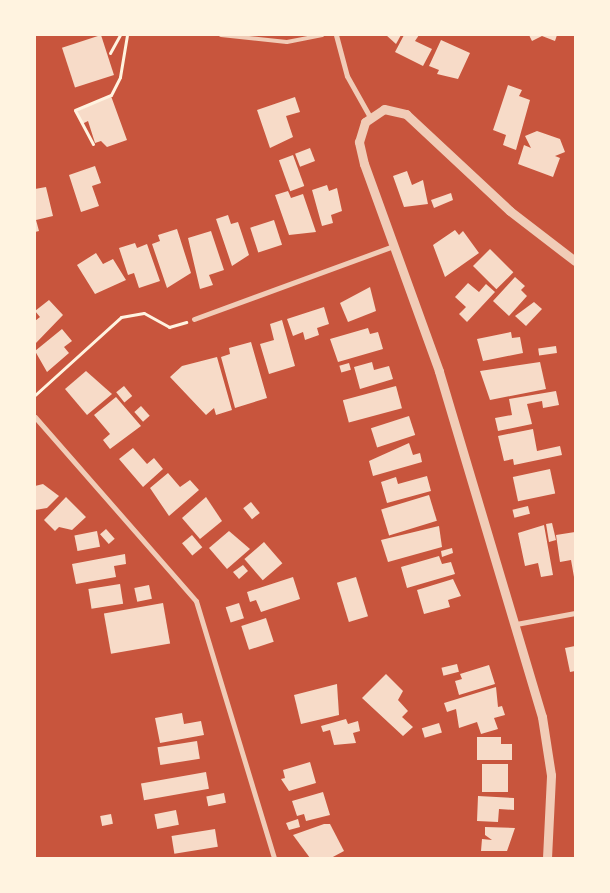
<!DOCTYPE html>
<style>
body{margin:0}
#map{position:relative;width:610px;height:893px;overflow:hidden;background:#c8553d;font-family:"Noto Sans",sans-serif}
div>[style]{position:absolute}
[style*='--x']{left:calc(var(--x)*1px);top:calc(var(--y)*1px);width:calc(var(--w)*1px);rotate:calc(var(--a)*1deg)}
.building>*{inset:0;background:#f7dbc8;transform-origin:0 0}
.path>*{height:3px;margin:-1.5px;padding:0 1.5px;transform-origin:1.5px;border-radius:1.5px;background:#fff3e0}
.service>*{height:4px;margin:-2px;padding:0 2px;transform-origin:2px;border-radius:2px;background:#f1ccb7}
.minor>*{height:5px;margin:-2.5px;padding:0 2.5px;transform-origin:2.5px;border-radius:2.5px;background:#f1ccb7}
.tertiary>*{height:9px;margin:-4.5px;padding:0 4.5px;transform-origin:4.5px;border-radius:4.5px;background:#f1ccb7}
span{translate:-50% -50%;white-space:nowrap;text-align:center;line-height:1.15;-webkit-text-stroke:4.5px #fff3e0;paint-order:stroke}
.frame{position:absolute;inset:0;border:36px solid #fff3e0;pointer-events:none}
</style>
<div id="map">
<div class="building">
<div style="left:101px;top:35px;width:42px;height:41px;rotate:72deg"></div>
<div style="clip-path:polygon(386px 35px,401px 35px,396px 44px)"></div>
<div style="clip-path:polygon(404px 35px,419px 35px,415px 41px,432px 49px,423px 66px,395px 52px)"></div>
<div style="clip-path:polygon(529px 35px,557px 35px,555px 41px,542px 36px,532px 41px)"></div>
<div style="clip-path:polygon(441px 40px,470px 53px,458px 79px,437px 74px,439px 70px,429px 66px)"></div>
<div style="clip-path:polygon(508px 85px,522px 90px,519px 96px,530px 100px,516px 150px,503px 145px,506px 135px,493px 130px)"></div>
<div style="clip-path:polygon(111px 96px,127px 140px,107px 147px,101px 141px,95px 143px,88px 121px,82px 124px,77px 111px)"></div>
<div style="clip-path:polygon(295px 97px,300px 112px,286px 116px,293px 137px,270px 148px,257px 110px)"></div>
<div style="clip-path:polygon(537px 131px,560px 139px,565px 152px,555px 156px,560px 158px,553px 177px,518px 164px,524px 145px,531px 148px,525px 136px)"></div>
<div style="left:310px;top:148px;width:14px;height:16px;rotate:69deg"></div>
<div style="left:293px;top:155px;width:33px;height:15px;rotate:70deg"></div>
<div style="clip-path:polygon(95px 166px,101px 183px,92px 186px,99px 206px,81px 212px,69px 175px)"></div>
<div style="clip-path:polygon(407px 171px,412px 185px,423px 180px,428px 204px,404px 207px,393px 176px)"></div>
<div style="clip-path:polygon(327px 185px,329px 191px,337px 188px,342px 211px,331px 215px,333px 223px,322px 226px,312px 190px)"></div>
<div style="clip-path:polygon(46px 187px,53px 216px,36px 220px,39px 231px,35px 232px,35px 189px)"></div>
<div style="clip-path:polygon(288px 191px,291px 198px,303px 194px,316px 232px,289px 235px,275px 195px)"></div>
<div style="clip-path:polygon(451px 193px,453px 200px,434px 208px,431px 200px)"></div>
<div style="clip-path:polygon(228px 215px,231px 224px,238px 222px,249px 255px,232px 266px,216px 219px)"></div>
<div style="left:274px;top:220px;width:26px;height:25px;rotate:72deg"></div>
<div style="clip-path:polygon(177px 229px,191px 273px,167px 288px,152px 244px,160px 241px,158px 235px)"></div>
<div style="clip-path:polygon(455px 230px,459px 235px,463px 231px,479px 253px,445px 277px,433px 245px)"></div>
<div style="clip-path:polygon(211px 231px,224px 270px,209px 275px,213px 285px,200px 289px,188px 238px)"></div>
<div style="clip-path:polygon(135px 243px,137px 248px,147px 244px,160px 281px,139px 288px,134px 273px,128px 275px,119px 248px)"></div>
<div style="left:490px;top:249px;width:33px;height:24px;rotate:45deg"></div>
<div style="clip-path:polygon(96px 253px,103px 264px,113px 259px,126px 280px,95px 294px,77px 265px)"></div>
<div style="clip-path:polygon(515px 277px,525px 286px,521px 290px,527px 296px,509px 316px,493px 301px)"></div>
<div style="clip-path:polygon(468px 283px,479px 292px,486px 284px,495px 292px,467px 322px,459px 314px,466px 307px,455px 297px)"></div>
<div style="clip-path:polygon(370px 287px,376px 311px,348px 322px,340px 303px)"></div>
<div style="clip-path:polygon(49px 300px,63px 315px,35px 344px,35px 321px,40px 317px,35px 311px)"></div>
<div style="clip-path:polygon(534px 302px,542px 309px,526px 326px,515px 316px)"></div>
<div style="clip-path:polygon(324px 307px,329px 324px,317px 328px,319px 335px,305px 340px,303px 332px,293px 336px,287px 319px)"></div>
<div style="clip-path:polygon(282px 320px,295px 366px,269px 374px,260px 344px,274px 340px,270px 324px)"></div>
<div style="clip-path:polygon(368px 328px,370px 334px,378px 332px,383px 349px,338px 362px,330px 339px)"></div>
<div style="clip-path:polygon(62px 329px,72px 341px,64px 347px,69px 353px,47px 372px,35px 351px)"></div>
<div style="clip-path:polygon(511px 332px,512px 338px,520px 337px,523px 353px,483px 361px,477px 339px)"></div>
<div style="clip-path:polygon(251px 342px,267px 398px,235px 408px,221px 357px,230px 354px,229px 348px)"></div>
<div style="left:556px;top:346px;width:7px;height:18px;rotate:82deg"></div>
<div style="clip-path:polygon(217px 357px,232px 410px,216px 415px,214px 408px,206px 415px,170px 377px,182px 366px)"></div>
<div style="clip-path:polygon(372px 362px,374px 370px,389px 366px,393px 379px,360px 389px,354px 367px)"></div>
<div style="clip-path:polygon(540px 362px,546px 389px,490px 400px,480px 371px)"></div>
<div style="left:349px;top:363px;width:7px;height:10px;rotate:74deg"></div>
<div style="clip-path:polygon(86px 371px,112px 394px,87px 415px,65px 389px)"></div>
<div style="left:124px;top:386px;width:13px;height:10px;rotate:51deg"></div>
<div style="left:396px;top:386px;width:23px;height:55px;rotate:75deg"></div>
<div style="clip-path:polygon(556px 391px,559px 405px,543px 408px,542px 401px,527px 404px,532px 424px,498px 431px,495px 418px,512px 415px,509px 399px)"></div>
<div style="clip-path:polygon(116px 397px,141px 426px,110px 449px,103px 440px,110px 434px,94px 415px)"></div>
<div style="left:141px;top:406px;width:13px;height:9px;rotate:48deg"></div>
<div style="left:409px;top:416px;width:20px;height:40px;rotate:72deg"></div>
<div style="clip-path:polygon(533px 429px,537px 451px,560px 446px,562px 455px,514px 465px,513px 459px,504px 461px,498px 436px)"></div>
<div style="clip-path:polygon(409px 443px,413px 455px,420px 453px,422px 462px,373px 476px,369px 461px)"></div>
<div style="clip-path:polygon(133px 448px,147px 464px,154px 458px,163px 469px,143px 487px,119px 459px)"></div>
<div style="left:550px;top:469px;width:25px;height:38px;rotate:78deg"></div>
<div style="clip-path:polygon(168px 473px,180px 487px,190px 480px,199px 490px,169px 516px,150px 488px)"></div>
<div style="clip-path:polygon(427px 476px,431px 491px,387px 503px,381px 482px,396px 477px,398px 484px)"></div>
<div style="clip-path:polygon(43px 484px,59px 496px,47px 508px,35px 510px,35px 486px)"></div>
<div style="left:429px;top:495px;width:27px;height:50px;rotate:73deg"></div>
<div style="clip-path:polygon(66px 497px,86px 517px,72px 530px,59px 527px,55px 531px,44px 520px)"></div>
<div style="clip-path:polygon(206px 497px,222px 521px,200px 539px,182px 518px)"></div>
<div style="left:251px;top:502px;width:14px;height:10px;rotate:51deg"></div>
<div style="left:528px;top:506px;width:8px;height:16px;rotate:76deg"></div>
<div style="clip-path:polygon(552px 523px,556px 540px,549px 542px,546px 524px)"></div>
<div style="clip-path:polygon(544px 525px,553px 575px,541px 577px,538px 563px,525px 566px,518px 533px)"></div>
<div style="clip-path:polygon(439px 526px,442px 547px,388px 562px,381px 540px)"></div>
<div style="left:106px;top:529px;width:13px;height:8px;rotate:48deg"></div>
<div style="left:97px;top:531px;width:16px;height:23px;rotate:79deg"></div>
<div style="clip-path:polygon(229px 531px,250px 549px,227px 569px,209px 548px)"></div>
<div style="clip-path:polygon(575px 532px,575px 577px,574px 577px,571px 560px,560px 562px,556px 535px)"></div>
<div style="left:192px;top:535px;width:16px;height:13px;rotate:50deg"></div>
<div style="left:264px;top:542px;width:28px;height:26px;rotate:49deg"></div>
<div style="clip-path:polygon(452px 548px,453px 553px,442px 557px,441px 551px)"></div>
<div style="clip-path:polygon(125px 554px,126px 564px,114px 566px,116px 577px,76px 584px,72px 564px)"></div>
<div style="clip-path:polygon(439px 556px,442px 564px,451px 562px,455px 574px,407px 588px,401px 567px)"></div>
<div style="clip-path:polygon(243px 565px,248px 571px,239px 579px,233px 572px)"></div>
<div style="clip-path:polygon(293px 577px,300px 599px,261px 612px,256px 600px,250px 602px,247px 592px)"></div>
<div style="left:356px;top:577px;width:41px;height:20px;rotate:73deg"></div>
<div style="clip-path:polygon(453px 579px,461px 596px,448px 600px,450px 607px,424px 614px,417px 590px)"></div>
<div style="left:120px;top:584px;width:20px;height:32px;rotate:81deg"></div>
<div style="left:149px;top:585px;width:14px;height:15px;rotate:78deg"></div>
<div style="left:163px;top:603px;width:41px;height:60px;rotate:80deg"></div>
<div style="left:239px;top:603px;width:16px;height:14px;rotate:72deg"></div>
<div style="left:266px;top:618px;width:25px;height:26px;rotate:72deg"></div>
<div style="clip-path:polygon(575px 646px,575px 671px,570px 672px,565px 648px)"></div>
<div style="left:457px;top:664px;width:8px;height:16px;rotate:76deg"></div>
<div style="clip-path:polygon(489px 665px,495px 684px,459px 695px,455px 681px,462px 679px,460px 674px)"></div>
<div style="clip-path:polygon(386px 674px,403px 691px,398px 700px,408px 711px,402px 717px,413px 727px,403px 736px,362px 698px)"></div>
<div style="clip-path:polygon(337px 684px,339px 715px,301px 724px,294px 695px)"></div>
<div style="clip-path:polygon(496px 687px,498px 707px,502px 706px,505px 715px,494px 718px,498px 729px,481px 734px,477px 722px,459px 728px,456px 709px,447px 712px,444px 703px)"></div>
<div style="clip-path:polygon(182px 713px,184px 724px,201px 721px,204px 735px,160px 743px,155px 718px)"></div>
<div style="clip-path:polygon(346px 719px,348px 724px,358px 721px,360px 731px,353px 733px,356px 743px,334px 745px,330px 730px,323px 732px,321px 726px)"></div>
<div style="left:439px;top:723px;width:10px;height:18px;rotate:73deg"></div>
<div style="clip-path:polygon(477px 737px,501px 737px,501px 744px,512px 744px,512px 760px,477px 760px)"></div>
<div style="left:197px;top:741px;width:18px;height:40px;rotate:81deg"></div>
<div style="clip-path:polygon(310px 762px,316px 783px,289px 791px,281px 779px,285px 778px,283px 770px)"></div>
<div style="left:482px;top:764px;width:26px;height:28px"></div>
<div style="left:206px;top:772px;width:17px;height:66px;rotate:80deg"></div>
<div style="clip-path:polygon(323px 792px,330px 815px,306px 821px,304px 814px,297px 816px,292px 801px)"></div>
<div style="left:224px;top:793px;width:10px;height:18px;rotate:79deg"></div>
<div style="clip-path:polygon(478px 796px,514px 798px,514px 810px,499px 809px,498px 822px,477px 821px)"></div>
<div style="left:176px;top:810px;width:15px;height:22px;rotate:79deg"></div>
<div style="left:111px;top:814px;width:10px;height:11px;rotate:79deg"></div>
<div style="clip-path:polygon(298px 819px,300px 827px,289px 830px,286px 823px)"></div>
<div style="clip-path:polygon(324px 824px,330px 824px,344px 851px,331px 858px,310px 858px,293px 835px)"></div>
<div style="clip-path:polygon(485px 827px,515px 828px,507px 851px,481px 851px,482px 839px,492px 840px,485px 835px)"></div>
<div style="left:215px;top:829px;width:18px;height:44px;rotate:81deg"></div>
</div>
<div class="path">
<div style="--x:110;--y:53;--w:21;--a:-61"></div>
<div style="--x:93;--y:144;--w:38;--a:-118"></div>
<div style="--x:75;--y:110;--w:39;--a:-23"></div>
<div style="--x:111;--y:95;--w:20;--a:-63"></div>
<div style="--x:120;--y:77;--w:43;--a:-80.5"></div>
<div style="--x:35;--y:395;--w:116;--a:-42.2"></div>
<div style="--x:121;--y:317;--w:23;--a:-10"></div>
<div style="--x:144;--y:313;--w:29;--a:29"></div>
<div style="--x:169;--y:327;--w:18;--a:-16"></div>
</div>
<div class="service">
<div style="--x:221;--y:35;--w:66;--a:6.1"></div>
<div style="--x:287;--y:42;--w:36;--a:-11"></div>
</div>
<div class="minor">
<div style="--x:336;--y:35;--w:42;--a:75"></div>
<div style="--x:347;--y:76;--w:47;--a:60.7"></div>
<div style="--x:194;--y:319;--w:212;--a:-20.1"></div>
<div style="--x:35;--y:417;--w:244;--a:48.8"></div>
<div style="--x:196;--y:601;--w:269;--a:73.1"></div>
<div style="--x:516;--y:624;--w:60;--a:-10.6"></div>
</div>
<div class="tertiary">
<div style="--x:547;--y:858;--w:83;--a:-87.2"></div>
<div style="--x:551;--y:775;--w:59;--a:-98.8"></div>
<div style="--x:542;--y:717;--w:361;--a:-106.6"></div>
<div style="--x:439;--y:371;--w:220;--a:-109.9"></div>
<div style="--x:364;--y:164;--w:23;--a:-103"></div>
<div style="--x:359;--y:142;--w:21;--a:-73"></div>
<div style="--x:365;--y:122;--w:23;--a:-34"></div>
<div style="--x:384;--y:109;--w:23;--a:13"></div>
<div style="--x:406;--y:114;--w:142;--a:43"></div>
<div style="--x:510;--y:211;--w:82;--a:37.6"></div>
</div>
<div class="frame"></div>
</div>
